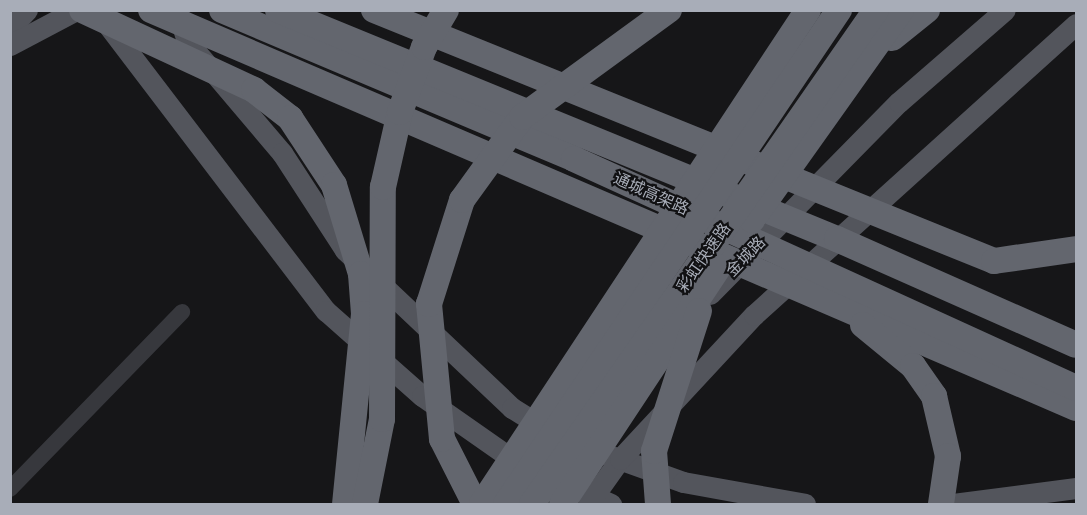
<!DOCTYPE html>
<meta charset="utf-8">
<style>
body{margin:0}
#map{position:relative;width:1087px;height:515px;overflow:hidden;background:#161618;font-family:Figtree,"Noto Sans SC",sans-serif}
div>[style]{position:absolute}
[style*='--x']{left:calc(var(--x)*1px);top:calc(var(--y)*1px);width:calc(var(--w)*1px);rotate:calc(var(--a)*1deg)}
.minor>*{height:16px;margin:-8px;padding:0 8px;transform-origin:8px;border-radius:8px;background:#37383d}
.major>*{height:21px;margin:-10.5px;padding:0 10.5px;transform-origin:10.5px;border-radius:10.5px;background:#53555c}
.highway>*{height:26px;margin:-13px;padding:0 13px;transform-origin:13px;border-radius:13px;background:#63666e}
span{translate:-50% -50%;white-space:nowrap;text-align:center;line-height:1.15;-webkit-text-stroke:4.5px #111113;paint-order:stroke}
.street-label{font-size:16px;color:#a8adb8}
.frame{position:absolute;inset:0;border:12px solid #a8adb8;pointer-events:none}
</style>
<div id="map">
<div class="minor">
<div style="--x:10;--y:489;--w:247;--a:-45.8"></div>
</div>
<div class="major">
<div style="--x:178;--y:12;--w:30;--a:73"></div>
<div style="--x:187;--y:41;--w:147;--a:49.7"></div>
<div style="--x:282;--y:153;--w:116;--a:57"></div>
<div style="--x:345;--y:250;--w:230;--a:43.4"></div>
<div style="--x:512;--y:408;--w:44;--a:31.9"></div>
<div style="--x:104;--y:20;--w:366;--a:52.7"></div>
<div style="--x:326;--y:311;--w:128;--a:41.5"></div>
<div style="--x:422;--y:396;--w:126;--a:35"></div>
<div style="--x:10;--y:28;--w:25;--a:-47"></div>
<div style="--x:10;--y:45;--w:75;--a:-27.9"></div>
<div style="--x:710;--y:294;--w:269;--a:-45.5"></div>
<div style="--x:899;--y:102;--w:140;--a:-41"></div>
<div style="--x:583;--y:446;--w:106;--a:19.8"></div>
<div style="--x:683;--y:482;--w:124;--a:10.2"></div>
<div style="--x:560;--y:481;--w:56;--a:24.3"></div>
<div style="--x:588;--y:504;--w:55;--a:-54.6"></div>
<div style="--x:620;--y:459;--w:197;--a:-47.1"></div>
<div style="--x:754;--y:315;--w:434;--a:-42.1"></div>
<div style="--x:953;--y:504;--w:124;--a:-7.4"></div>
</div>
<div class="highway">
<div style="--x:82;--y:10;--w:190;--a:24.9"></div>
<div style="--x:254;--y:90;--w:46;--a:37.9"></div>
<div style="--x:290;--y:118;--w:80;--a:56.7"></div>
<div style="--x:334;--y:185;--w:93;--a:73.1"></div>
<div style="--x:361;--y:274;--w:40;--a:85.7"></div>
<div style="--x:364;--y:314;--w:191;--a:95.7"></div>
<div style="--x:151;--y:10;--w:1007;--a:23.28"></div>
<div style="--x:222;--y:10;--w:382;--a:22.9"></div>
<div style="--x:574;--y:159;--w:552;--a:24.52"></div>
<div style="--x:278;--y:10;--w:604;--a:22.28"></div>
<div style="--x:837;--y:239;--w:261;--a:23.9"></div>
<div style="--x:374;--y:10;--w:669;--a:22.04"></div>
<div style="--x:994;--y:261;--w:83;--a:-8.3"></div>
<div style="--x:892;--y:38;--w:45;--a:-38.7"></div>
<div style="--x:752;--y:220;--w:257;--a:-54.6"></div>
<div style="--x:863;--y:325;--w:65;--a:39.4"></div>
<div style="--x:913;--y:366;--w:37;--a:55"></div>
<div style="--x:934;--y:396;--w:62;--a:76.9"></div>
<div style="--x:948;--y:456;--w:49;--a:98.3"></div>
<div style="--x:365;--y:504;--w:87;--a:-78.7"></div>
<div style="--x:382;--y:419;--w:232;--a:-89.8"></div>
<div style="--x:383;--y:187;--w:77;--a:-77.2"></div>
<div style="--x:400;--y:112;--w:69;--a:-69.7"></div>
<div style="--x:424;--y:47;--w:43;--a:-59.3"></div>
<div style="--x:475;--y:504;--w:73;--a:-116.9"></div>
<div style="--x:442;--y:439;--w:136;--a:-95.5"></div>
<div style="--x:429;--y:304;--w:109;--a:-72.4"></div>
<div style="--x:462;--y:200;--w:102;--a:-54.1"></div>
<div style="--x:522;--y:117;--w:182;--a:-36.1"></div>
<div style="--x:482;--y:504;--w:592;--a:-56.58"></div>
<div style="--x:506;--y:504;--w:596;--a:-56.02"></div>
<div style="--x:532;--y:504;--w:602;--a:-55.15"></div>
<div style="--x:562;--y:504;--w:284;--a:-56.5"></div>
<div style="--x:658;--y:504;--w:53;--a:-94.3"></div>
<div style="--x:654;--y:451;--w:147;--a:-72.2"></div>
</div>
<div class="street-label">
<span style="left:651px;top:194px;rotate:24deg">通城高架路</span>
<span style="left:746px;top:257px;rotate:-46deg">金城路</span>
<span style="left:704px;top:258px;rotate:-55deg">彩虹快速路</span>
</div>
<div class="frame"></div>
</div>
